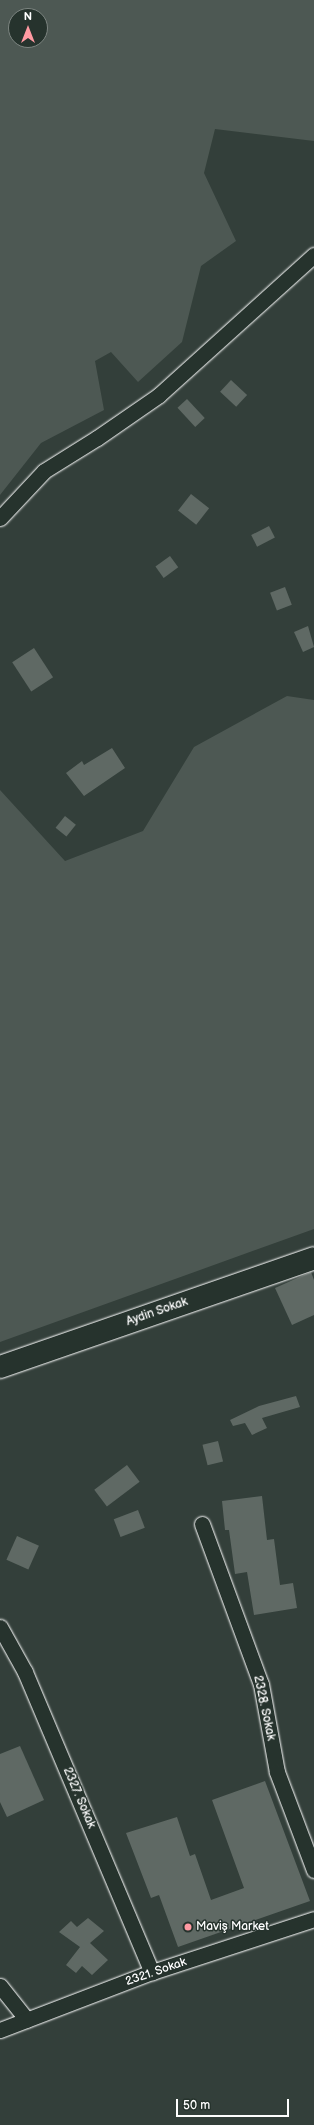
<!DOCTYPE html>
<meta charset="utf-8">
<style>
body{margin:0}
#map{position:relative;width:314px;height:2125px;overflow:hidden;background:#333f3a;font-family:"Balsamiq Sans",sans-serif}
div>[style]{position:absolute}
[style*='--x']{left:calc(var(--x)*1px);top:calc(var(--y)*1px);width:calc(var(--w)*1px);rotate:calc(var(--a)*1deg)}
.green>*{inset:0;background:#4d5853}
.building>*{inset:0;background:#5f6964;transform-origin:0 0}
.roads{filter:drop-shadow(0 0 1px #fff) drop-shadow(0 0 1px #fff)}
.street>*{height:15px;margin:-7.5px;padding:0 7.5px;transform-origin:7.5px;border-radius:7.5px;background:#26332d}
.secondary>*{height:22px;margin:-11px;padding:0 11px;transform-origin:11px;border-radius:11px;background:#26332d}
.dots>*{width:11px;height:11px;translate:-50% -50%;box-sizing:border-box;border:2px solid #26332d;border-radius:50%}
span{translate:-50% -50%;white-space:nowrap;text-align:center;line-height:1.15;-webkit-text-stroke:3px #26332d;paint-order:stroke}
.street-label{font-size:12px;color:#fff}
.poi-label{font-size:12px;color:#fff}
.left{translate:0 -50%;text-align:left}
.north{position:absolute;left:8px;top:8px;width:40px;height:40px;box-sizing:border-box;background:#26332d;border:1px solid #7d8581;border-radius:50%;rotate:0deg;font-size:11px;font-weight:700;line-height:16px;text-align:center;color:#fff}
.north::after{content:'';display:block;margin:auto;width:14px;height:18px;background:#ff9aa2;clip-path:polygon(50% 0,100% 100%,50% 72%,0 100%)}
.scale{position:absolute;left:176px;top:2099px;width:113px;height:18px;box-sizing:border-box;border:2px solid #fff;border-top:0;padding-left:5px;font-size:12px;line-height:14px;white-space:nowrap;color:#fff;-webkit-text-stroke:3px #26332d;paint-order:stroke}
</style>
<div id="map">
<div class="green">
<div style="clip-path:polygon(evenodd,0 0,314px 0,314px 141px,215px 129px,204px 173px,236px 241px,201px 266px,182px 342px,138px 382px,111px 352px,95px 361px,104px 410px,41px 443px,0 495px,0 0,16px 16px,40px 16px,40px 40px,16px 40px,16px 16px)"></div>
<div style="clip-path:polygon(287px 696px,314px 700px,314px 1229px,0 1342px,0 790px,65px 861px,143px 831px,194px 747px)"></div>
</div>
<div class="building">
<div style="left:231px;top:380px;width:22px;height:16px;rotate:43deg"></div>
<div style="left:187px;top:399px;width:26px;height:13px;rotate:47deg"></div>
<div style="left:191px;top:494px;width:23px;height:21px;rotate:38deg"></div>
<div style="left:269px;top:526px;width:13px;height:20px;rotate:63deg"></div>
<div style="left:170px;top:556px;width:14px;height:18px;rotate:54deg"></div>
<div style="left:285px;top:587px;width:19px;height:16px;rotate:69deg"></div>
<div style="clip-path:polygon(308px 626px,314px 647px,303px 652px,294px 632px)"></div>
<div style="left:34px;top:648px;width:35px;height:26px;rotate:57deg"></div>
<div style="clip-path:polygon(112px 748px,125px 768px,84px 796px,66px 773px,82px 761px,84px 765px)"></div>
<div style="left:65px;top:816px;width:14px;height:15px;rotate:39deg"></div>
<div style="clip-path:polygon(311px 1272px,314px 1280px,314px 1315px,292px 1325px,275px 1288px)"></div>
<div style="clip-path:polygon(296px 1396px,300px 1407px,262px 1418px,267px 1428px,252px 1435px,245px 1423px,233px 1426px,230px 1420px,259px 1406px)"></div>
<div style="left:218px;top:1441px;width:21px;height:16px;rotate:76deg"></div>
<div style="left:127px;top:1465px;width:21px;height:41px;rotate:53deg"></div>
<div style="clip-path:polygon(262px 1496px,267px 1540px,274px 1539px,280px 1585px,293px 1583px,297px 1608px,254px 1615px,247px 1572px,235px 1574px,229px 1530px,225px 1530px,222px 1501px)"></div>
<div style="left:138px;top:1510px;width:19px;height:26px;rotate:69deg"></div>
<div style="left:17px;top:1536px;width:24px;height:26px;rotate:24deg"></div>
<div style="clip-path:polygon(20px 1746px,44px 1800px,7px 1817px,0 1802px,0 1754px)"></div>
<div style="clip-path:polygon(265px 1781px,310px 1901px,178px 1947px,159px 1895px,151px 1898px,126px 1833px,177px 1817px,190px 1856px,195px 1854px,211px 1900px,244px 1888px,212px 1800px)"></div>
<div style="clip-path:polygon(88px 1918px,104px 1931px,90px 1943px,108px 1960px,92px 1975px,82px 1966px,76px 1973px,66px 1965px,80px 1947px,59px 1932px,71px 1921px,77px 1927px)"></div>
</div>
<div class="roads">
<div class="street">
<div style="--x:0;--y:518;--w:64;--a:-46.9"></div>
<div style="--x:44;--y:471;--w:62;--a:-31.9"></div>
<div style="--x:97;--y:438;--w:75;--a:-34.7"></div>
<div style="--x:159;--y:395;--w:209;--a:-42.1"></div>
<div style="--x:202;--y:1524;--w:171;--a:69.8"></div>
<div style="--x:261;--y:1684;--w:89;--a:79.7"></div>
<div style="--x:277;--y:1772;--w:105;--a:69.3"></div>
<div style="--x:0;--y:1627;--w:51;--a:60.9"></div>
<div style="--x:25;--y:1672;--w:326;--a:67.1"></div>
<div style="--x:0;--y:1986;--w:43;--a:51.5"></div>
<div style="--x:0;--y:2030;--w:163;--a:-20.9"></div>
<div style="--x:152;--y:1972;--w:170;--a:-18.1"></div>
</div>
<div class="secondary">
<div style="--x:0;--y:1367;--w:332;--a:-19.1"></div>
</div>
</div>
<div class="dots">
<div style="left:188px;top:1927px;background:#ff9aa2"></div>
</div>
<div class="street-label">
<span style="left:157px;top:1312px;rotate:-19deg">Aydin Sokak</span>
<span style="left:264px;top:1708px;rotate:78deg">2328. Sokak</span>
<span style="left:79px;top:1798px;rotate:67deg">2327. Sokak</span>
<span style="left:156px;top:1972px;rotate:-19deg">2321. Sokak</span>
</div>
<div class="poi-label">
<span class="left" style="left:196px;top:1927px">Maviş Market</span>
</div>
<div class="north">N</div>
<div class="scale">50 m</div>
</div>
